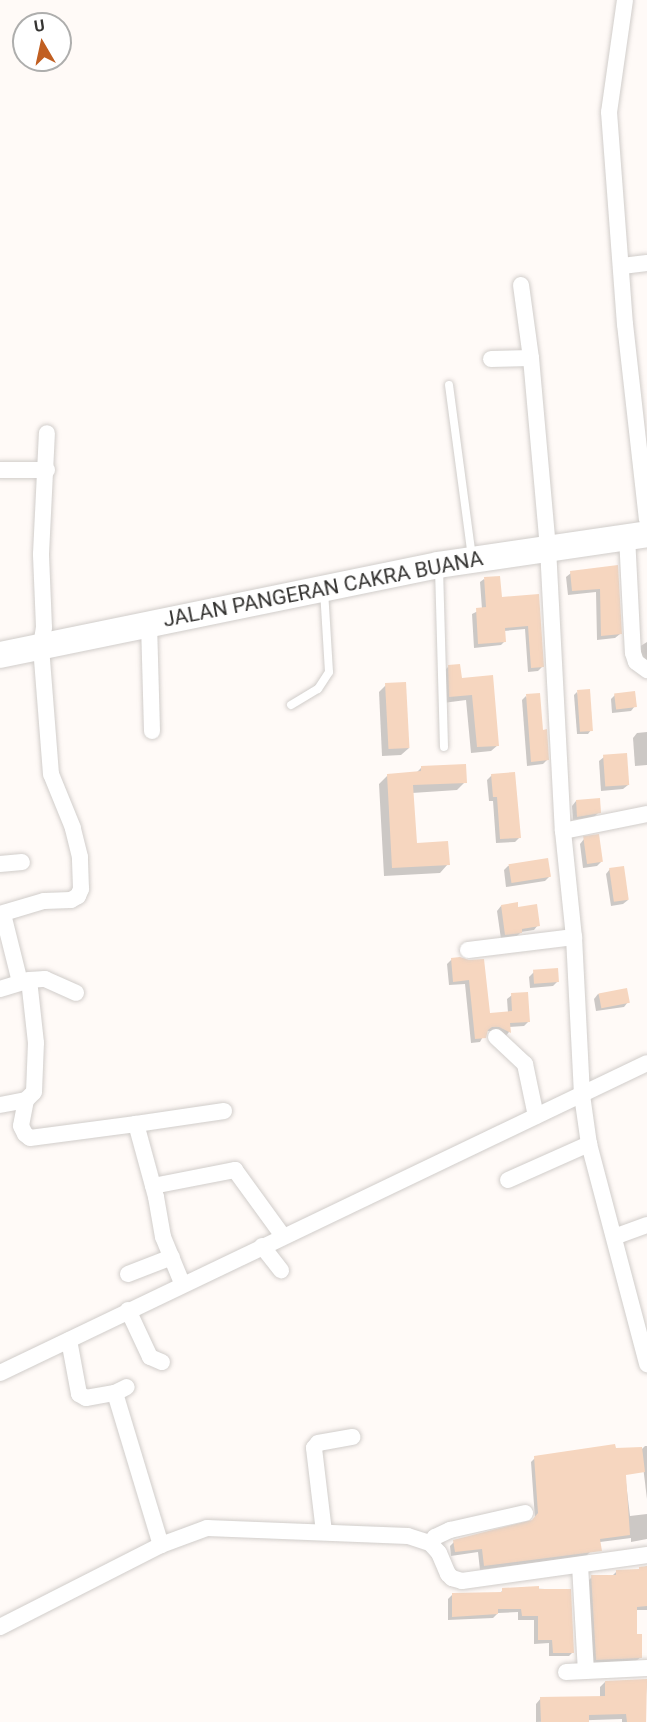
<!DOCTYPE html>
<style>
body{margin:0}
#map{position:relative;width:647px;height:1722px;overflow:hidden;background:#fffaf7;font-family:Roboto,sans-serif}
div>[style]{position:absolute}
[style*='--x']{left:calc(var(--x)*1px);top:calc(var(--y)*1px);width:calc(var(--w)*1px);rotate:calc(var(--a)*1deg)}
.shadow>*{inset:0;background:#0003}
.building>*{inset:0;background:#f6d6bf;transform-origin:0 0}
.roads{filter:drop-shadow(0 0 2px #d1cdca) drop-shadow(0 0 2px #d1cdca)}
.service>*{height:8px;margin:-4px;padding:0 4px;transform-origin:4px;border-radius:4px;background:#fff}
.minor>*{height:16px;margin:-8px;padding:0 8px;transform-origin:8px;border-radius:8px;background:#fff}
.primary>*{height:26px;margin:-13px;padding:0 13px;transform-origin:13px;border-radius:13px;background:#fff}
span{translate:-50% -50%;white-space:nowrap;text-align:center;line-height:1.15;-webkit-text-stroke:6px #fff;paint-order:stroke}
.street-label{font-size:21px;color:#353432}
.north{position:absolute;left:12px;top:12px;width:60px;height:60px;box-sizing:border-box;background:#fff;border:2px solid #aeaead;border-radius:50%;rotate:351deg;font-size:16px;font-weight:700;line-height:24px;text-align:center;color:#353432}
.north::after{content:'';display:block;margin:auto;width:21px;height:27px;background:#c15f21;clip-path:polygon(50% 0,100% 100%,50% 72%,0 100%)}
</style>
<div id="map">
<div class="shadow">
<div style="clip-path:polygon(601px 570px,620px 634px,615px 638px,597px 640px,596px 592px,568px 595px,566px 577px,571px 573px)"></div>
<div style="clip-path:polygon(484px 579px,501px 599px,537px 596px,542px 667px,538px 671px,528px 672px,525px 629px,504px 631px,505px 641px,501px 645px,474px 648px,472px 614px,482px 609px,480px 582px)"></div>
<div style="clip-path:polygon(647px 642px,647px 660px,641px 659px,639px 647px)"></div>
<div style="clip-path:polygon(449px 666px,460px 679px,492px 676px,498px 745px,491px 751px,471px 753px,466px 700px,443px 703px,442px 673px)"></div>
<div style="clip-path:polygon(386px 685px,409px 748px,401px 755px,382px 756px,379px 692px)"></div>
<div style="clip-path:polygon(577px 692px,591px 730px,588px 734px,577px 734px,574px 695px)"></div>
<div style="clip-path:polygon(615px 695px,635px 706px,631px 711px,612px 713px,611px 699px)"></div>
<div style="clip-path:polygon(526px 696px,542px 731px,547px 760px,543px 764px,527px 766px,522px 700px)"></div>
<div style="clip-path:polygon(647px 732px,647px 765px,635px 766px,633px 738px,637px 733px)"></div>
<div style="clip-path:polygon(604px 757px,628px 785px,623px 789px,601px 791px,599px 761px)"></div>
<div style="clip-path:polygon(421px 768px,465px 782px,457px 790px,412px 793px,415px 845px,448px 864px,440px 873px,384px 876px,379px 784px,388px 775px,416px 773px)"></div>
<div style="clip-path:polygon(492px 775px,520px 837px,515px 842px,496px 843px,493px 801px,489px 801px,487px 780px)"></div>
<div style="clip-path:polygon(576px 801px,599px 812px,594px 817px,573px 820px,572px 806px)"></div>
<div style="clip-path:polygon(584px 839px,601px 862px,597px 866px,583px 868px,580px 844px)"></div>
<div style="clip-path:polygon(547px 859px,550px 876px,545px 881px,506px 887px,504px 870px,508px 866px)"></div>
<div style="clip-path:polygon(610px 869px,628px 900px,623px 904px,611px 906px,606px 874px)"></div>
<div style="clip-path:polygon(501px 906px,517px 908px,538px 925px,534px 930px,521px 932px,516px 937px,501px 939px,497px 911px)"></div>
<div style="clip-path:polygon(460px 958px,489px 1015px,508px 1013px,507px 999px,512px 995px,529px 1021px,524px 1026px,509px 1027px,509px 1032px,505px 1037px,494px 1031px,486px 1031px,480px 1042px,471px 1043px,465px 984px,449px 985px,447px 964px,452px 959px)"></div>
<div style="clip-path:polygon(534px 972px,558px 981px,553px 986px,530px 988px,529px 977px)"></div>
<div style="clip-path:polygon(598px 994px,628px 1002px,624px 1007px,596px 1011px,594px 999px)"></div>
<div style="clip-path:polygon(614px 1445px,614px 1450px,622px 1449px,630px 1516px,647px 1514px,647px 1539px,631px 1542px,631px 1538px,600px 1542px,586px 1556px,480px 1570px,478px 1552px,451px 1556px,450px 1546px,454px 1542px,531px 1523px,535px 1519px,531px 1462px,535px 1458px)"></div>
<div style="clip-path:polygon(645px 1446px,647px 1446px,647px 1499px,641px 1450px)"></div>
<div style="clip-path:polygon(647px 1566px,647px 1610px,635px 1610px,635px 1636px,641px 1657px,636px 1661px,592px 1664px,588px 1581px,592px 1577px,612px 1576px,617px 1571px,637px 1571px)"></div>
<div style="clip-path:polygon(521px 1588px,569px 1590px,573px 1652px,569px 1656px,549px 1656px,549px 1643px,534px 1644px,534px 1620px,518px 1620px,518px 1612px,498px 1613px,493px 1618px,448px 1620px,448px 1599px,452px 1595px,499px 1594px,503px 1590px)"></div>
<div style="clip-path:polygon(647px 1681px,644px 1722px,622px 1722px,622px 1719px,536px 1722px,536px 1704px,541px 1698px,600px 1697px,600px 1687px,605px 1682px)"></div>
</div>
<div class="building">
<div style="clip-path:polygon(618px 565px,622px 634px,601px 636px,600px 589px,572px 591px,570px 571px)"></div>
<div style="clip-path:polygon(500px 576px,502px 597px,539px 594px,544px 667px,531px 668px,528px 626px,505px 628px,506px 642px,478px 644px,476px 608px,486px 607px,484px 577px)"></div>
<div style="clip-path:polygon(460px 664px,462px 678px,493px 675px,499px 746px,477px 747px,472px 695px,449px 697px,448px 665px)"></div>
<div style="left:406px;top:682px;width:66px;height:21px;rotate:87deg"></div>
<div style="left:590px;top:689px;width:42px;height:13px;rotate:86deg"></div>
<div style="left:635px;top:691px;width:16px;height:21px;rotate:83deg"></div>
<div style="clip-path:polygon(540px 693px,543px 730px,547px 729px,549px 760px,531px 762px,526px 694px)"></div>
<div style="left:627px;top:753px;width:32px;height:24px;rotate:86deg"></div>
<div style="clip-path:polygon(466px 764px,467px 783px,413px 785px,417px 843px,448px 841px,450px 865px,392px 868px,387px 774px,421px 771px,421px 766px)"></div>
<div style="clip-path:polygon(515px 772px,521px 838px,500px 839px,497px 797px,493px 797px,491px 774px)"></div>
<div style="clip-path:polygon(600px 798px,601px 813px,577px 817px,576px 800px)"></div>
<div style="left:599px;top:834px;width:28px;height:16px;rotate:82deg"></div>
<div style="left:548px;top:858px;width:19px;height:40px;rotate:81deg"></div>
<div style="left:624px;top:866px;width:34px;height:15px;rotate:82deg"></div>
<div style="clip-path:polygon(518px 902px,518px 907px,537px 904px,540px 926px,522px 929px,522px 933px,505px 935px,501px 905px)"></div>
<div style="clip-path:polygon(460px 957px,469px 960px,484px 959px,490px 1013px,512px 1011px,511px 993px,528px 992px,530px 1022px,510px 1023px,511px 1033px,499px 1027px,492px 1027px,488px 1030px,486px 1038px,475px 1039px,469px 980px,453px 982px,451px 958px)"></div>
<div style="left:558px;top:968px;width:14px;height:25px;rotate:86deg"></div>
<div style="left:627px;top:988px;width:15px;height:29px;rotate:79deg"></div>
<div style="clip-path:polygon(615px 1444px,616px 1448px,642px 1447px,645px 1472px,626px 1475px,630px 1535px,600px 1539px,602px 1551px,484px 1566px,482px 1549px,455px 1552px,453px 1540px,532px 1520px,538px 1513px,534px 1456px)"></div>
<div style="clip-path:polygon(647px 1566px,647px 1606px,637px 1607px,637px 1634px,642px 1634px,642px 1658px,596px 1660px,591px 1575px,616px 1575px,616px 1570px,639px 1569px,639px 1567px)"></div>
<div style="clip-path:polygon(539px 1586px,539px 1589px,571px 1589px,574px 1653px,553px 1653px,552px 1640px,538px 1640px,538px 1616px,522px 1616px,521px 1609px,498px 1609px,498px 1614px,452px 1617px,452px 1593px,502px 1592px,502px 1588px)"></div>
<div style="clip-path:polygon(647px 1679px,646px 1722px,627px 1722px,626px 1714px,589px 1715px,589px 1722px,541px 1722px,540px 1697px,605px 1696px,605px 1681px)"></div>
</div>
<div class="roads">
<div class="service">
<div style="--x:449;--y:385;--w:175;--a:82.4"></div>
<div style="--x:439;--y:568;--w:179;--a:88.4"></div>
<div style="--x:291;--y:705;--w:31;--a:-31"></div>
<div style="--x:318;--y:689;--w:20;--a:-57"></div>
<div style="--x:329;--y:672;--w:82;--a:-93.5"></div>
</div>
<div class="minor">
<div style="--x:625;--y:0;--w:113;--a:98.1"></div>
<div style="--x:609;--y:112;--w:213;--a:85.7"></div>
<div style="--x:625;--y:324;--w:196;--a:83.6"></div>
<div style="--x:622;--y:266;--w:25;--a:-7"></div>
<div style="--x:521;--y:285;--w:74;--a:82.2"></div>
<div style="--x:531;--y:358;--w:191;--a:84.9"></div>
<div style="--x:548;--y:548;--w:283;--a:87"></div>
<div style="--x:563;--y:831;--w:107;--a:84.1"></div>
<div style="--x:574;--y:937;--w:158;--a:87.1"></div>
<div style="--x:582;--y:1095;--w:49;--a:81.9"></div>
<div style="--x:589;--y:1144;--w:228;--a:75.2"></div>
<div style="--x:491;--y:359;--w:40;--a:-1.4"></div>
<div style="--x:0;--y:470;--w:47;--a:0"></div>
<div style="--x:627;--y:536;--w:117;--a:87.1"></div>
<div style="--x:633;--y:653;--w:9;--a:72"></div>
<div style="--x:636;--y:662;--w:14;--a:36"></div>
<div style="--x:149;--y:623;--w:108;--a:88.4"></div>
<div style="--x:563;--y:831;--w:86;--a:-11.4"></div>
<div style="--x:0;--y:864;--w:22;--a:-5"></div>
<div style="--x:0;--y:914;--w:46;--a:-16.5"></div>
<div style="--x:44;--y:901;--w:27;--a:-2"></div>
<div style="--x:71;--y:900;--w:8;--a:-30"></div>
<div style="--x:78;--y:896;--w:8;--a:-67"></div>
<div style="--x:81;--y:889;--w:32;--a:-92"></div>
<div style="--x:80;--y:857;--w:30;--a:-104"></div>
<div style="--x:73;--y:828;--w:58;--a:-112.2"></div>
<div style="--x:51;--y:774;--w:128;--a:-94.5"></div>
<div style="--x:41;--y:646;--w:19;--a:-81"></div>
<div style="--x:44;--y:627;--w:73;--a:-92.4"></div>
<div style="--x:41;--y:554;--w:121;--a:-87.2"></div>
<div style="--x:3;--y:914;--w:70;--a:76"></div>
<div style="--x:468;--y:950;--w:107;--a:-7"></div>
<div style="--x:0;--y:989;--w:30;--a:-17"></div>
<div style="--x:29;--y:980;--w:16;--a:-4"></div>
<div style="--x:45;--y:979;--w:34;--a:24"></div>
<div style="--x:496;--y:1037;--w:40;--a:43"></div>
<div style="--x:525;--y:1064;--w:53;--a:78.1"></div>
<div style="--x:26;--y:1100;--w:26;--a:101"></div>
<div style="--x:21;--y:1126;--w:9;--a:63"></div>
<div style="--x:25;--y:1134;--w:6;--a:39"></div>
<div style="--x:30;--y:1138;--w:107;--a:-7.5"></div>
<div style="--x:0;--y:1105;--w:26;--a:-11"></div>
<div style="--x:26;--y:1100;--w:11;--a:-45"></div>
<div style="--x:34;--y:1092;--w:49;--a:-87.7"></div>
<div style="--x:36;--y:1043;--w:63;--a:-96.3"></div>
<div style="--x:508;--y:1180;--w:89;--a:-24"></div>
<div style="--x:153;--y:1186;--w:84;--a:-11"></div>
<div style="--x:235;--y:1170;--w:82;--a:54"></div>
<div style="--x:614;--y:1237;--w:35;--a:-20"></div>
<div style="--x:262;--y:1246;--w:31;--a:52"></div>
<div style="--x:128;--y:1274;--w:47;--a:-21.1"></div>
<div style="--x:182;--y:1283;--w:50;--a:-112.4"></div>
<div style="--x:163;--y:1237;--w:41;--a:-99.9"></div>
<div style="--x:156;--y:1197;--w:76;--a:-105.3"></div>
<div style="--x:136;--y:1124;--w:89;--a:-8.4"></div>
<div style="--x:128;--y:1310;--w:52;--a:64.9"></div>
<div style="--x:150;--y:1357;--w:13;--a:23"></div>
<div style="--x:69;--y:1340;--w:55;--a:79.5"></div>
<div style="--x:79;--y:1394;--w:8;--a:30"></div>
<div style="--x:86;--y:1398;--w:29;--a:-10"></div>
<div style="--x:115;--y:1393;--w:13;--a:-27"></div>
<div style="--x:0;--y:1373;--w:717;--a:-25.6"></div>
<div style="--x:115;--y:1393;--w:159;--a:73.2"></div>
<div style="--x:324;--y:1532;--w:85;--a:-96.8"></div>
<div style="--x:314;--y:1448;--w:6;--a:-51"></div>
<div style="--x:318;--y:1443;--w:35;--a:-10"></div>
<div style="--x:430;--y:1543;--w:8;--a:-50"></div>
<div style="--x:435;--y:1537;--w:17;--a:-25"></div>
<div style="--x:450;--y:1530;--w:77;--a:-12.8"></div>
<div style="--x:580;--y:1565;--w:106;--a:86.8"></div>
<div style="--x:0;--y:1627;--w:181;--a:-27"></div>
<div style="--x:161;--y:1545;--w:49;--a:-20.3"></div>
<div style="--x:207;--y:1528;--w:201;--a:2.3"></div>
<div style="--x:408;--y:1536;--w:23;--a:18"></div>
<div style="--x:430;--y:1543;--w:13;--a:48"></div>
<div style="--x:439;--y:1553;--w:23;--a:67"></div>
<div style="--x:448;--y:1574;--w:6;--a:45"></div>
<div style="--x:452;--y:1578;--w:10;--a:17"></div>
<div style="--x:462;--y:1581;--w:187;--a:-8"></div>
<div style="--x:566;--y:1672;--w:81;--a:-2.8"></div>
</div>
<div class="primary">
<div style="--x:0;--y:655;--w:447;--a:-11.6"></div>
<div style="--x:438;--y:565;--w:211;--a:-8.4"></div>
</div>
</div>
<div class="street-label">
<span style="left:323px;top:589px;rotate:-11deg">JALAN PANGERAN CAKRA BUANA</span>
</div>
<div class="north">U</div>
</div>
